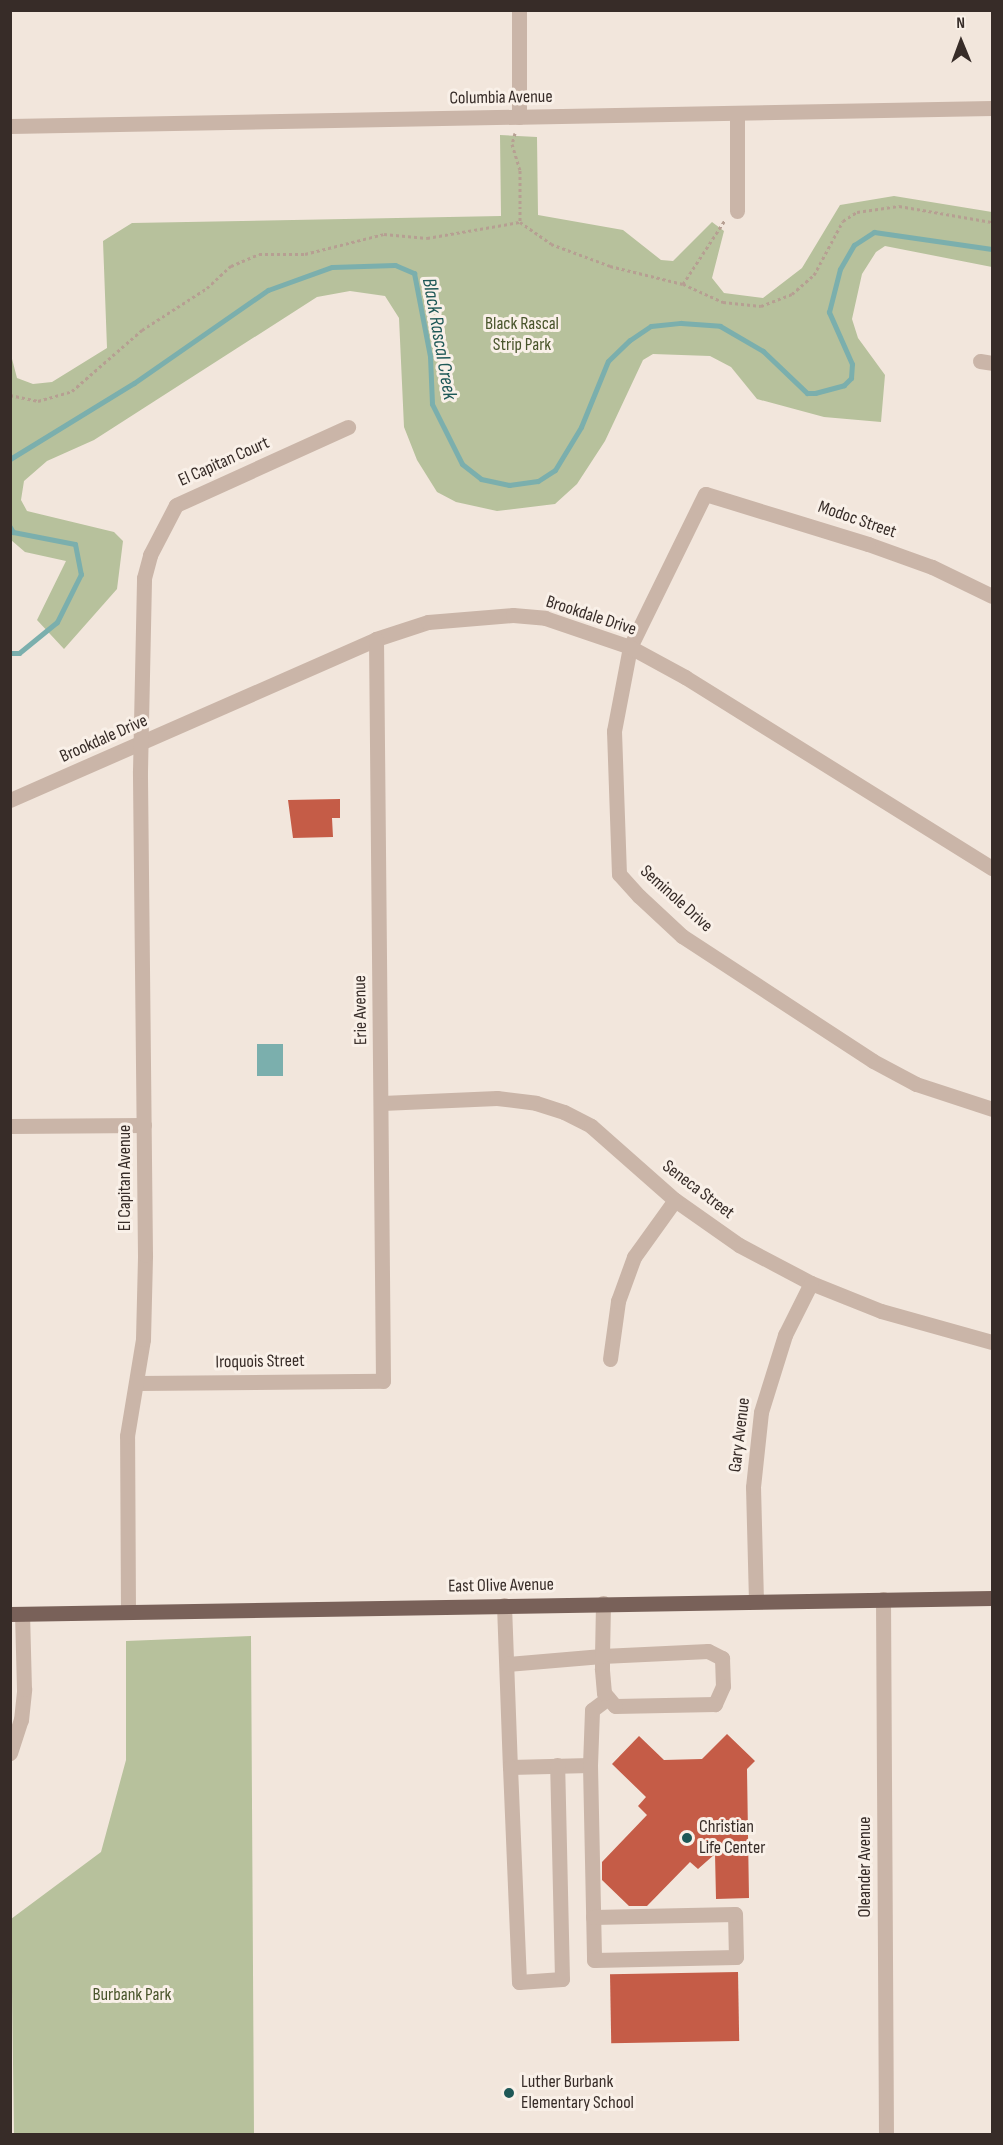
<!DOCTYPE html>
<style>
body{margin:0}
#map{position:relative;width:1003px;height:2145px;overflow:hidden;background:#f2e6dc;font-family:"Sofia Sans Condensed",sans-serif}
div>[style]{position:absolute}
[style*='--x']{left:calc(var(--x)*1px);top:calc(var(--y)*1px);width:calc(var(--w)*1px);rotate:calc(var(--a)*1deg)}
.green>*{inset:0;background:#b7c19c}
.water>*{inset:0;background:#7bafad;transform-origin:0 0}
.stream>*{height:5px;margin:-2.5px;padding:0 2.5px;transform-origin:2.5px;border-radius:2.5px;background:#7bafad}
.building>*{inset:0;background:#c55c47;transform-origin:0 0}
.path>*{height:3px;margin-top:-1.5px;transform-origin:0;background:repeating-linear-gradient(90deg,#b69f92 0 3px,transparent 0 6px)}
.minor>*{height:15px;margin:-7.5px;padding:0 7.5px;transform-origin:7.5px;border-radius:7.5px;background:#cab5a8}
.major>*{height:15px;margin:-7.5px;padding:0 7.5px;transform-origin:7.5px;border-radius:7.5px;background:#796159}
.dots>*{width:16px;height:16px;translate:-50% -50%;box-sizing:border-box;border:3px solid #f9f0e8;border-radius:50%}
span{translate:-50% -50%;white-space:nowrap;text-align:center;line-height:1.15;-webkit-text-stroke:6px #f9f0e8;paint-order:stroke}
.street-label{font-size:18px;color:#372c28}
.park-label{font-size:18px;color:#49552c}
.poi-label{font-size:18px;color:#372c28}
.left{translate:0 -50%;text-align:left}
.water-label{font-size:20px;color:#1e5857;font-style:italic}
.frame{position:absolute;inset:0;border:12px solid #372c28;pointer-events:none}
.north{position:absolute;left:931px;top:12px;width:60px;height:60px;-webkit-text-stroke:4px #f9f0e8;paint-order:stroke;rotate:359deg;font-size:16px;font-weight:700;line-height:24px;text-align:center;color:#372c28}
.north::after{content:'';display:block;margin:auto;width:21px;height:27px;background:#372c28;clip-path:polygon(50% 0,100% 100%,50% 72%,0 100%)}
</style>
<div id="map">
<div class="green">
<div style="clip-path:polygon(500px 135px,537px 137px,538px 215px,623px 230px,661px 260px,673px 261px,712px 222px,724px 231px,712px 278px,724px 293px,763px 298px,802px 268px,840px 205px,894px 196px,992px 212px,992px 267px,885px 246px,876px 252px,862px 274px,852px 319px,858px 338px,885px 375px,881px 422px,824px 417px,757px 399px,731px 367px,710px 356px,653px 354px,643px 360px,605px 441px,577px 484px,555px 504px,497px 511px,456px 502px,437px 492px,417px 460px,404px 427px,399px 318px,385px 296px,350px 291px,317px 297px,94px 440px,47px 461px,24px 481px,21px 500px,27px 511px,114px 532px,123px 541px,117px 589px,64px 649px,37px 620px,66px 561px,25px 552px,11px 540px,11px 355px,17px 378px,33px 384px,52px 382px,107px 348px,103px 241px,132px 223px,501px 216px)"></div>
<div style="clip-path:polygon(251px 1636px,254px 2134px,14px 2134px,11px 1919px,101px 1852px,126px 1760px,126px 1641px)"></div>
</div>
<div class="water">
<div style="left:257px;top:1044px;width:26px;height:32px"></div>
</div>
<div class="stream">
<div style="--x:10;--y:459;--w:145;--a:-31.5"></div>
<div style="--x:134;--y:383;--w:163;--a:-34.8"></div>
<div style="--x:268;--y:290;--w:68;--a:-19.8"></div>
<div style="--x:332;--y:267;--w:63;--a:-1.8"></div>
<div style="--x:395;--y:265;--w:21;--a:23"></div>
<div style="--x:414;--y:273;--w:85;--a:79.1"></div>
<div style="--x:430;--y:356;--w:48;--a:87.6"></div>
<div style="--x:432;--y:404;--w:67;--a:63.4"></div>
<div style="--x:462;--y:464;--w:24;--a:38"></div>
<div style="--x:481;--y:479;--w:29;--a:12"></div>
<div style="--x:509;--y:485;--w:29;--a:-8"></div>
<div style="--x:538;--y:481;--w:20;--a:-33"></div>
<div style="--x:555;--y:470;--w:50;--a:-58.8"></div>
<div style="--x:581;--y:427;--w:71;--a:-67.8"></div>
<div style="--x:608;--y:361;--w:30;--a:-44"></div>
<div style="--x:630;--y:340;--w:25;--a:-34"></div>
<div style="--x:651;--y:326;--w:30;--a:-6"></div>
<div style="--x:681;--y:323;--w:39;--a:4"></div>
<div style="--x:720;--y:326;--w:50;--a:30.2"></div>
<div style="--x:763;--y:351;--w:61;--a:43.7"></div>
<div style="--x:807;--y:393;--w:8;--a:0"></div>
<div style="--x:815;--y:393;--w:30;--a:-15"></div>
<div style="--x:844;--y:385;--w:10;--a:-45"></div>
<div style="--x:851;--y:378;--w:14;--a:-86"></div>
<div style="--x:852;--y:364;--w:57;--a:-113.9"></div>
<div style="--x:829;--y:312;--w:44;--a:-75.7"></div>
<div style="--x:840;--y:269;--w:28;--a:-60"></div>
<div style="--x:854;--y:245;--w:24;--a:-33"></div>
<div style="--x:874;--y:232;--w:119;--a:8.2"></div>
<div style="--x:10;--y:527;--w:6;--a:59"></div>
<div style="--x:13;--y:532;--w:63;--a:11"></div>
<div style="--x:75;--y:544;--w:31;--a:79"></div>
<div style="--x:81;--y:574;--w:54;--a:116.6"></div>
<div style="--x:57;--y:622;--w:49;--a:140.8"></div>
<div style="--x:19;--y:653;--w:9;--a:180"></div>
</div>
<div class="building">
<div style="clip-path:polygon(340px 799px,340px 818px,332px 818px,333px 837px,293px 838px,288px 800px)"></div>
<div style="clip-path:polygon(727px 1734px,755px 1761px,747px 1769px,749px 1898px,716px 1899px,715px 1854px,698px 1869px,690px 1862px,647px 1906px,629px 1906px,602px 1880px,602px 1862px,647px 1815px,638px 1806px,646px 1797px,612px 1764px,639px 1736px,664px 1760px,702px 1759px)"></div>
<div style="left:738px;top:1972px;width:69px;height:128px;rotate:89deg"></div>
</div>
<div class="path">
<div style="--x:515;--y:133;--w:11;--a:105"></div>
<div style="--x:512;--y:144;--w:27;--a:73"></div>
<div style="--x:520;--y:170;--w:52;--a:90"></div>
<div style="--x:683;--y:284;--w:77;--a:-56.7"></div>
<div style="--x:10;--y:395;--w:29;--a:12"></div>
<div style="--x:38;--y:401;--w:35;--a:-16"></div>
<div style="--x:72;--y:391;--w:93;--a:-41.1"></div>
<div style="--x:142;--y:330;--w:77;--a:-32.9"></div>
<div style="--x:207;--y:288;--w:33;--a:-43"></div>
<div style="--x:231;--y:266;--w:30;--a:-23"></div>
<div style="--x:259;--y:254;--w:46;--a:0"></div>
<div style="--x:305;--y:254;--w:81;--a:-14.2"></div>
<div style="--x:384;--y:234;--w:43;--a:5.3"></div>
<div style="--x:427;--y:238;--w:94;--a:-9.8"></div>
<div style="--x:520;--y:222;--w:38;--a:35"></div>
<div style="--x:551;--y:244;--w:63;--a:20.4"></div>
<div style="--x:610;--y:266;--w:75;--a:13.9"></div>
<div style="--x:683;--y:284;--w:44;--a:24.2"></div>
<div style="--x:723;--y:302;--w:38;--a:6"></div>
<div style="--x:761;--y:306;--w:33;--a:-21"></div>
<div style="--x:792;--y:294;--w:29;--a:-41"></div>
<div style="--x:814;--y:275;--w:61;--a:-61.8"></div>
<div style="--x:843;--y:221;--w:17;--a:-33"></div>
<div style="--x:857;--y:212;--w:42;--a:-8.1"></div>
<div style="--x:899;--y:206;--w:94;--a:9.8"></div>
</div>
<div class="minor">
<div style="--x:737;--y:113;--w:98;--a:90"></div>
<div style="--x:519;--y:117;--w:107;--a:-90"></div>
<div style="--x:10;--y:126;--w:982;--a:-1.05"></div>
<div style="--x:980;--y:361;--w:12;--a:9"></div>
<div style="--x:992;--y:596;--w:67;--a:-154.2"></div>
<div style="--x:932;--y:567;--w:68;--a:-160.2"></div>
<div style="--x:868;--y:544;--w:170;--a:-162.9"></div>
<div style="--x:705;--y:494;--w:170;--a:116.1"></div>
<div style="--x:630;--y:647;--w:86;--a:100.8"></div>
<div style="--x:614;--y:731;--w:143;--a:88"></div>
<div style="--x:619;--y:874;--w:30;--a:48"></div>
<div style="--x:639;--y:896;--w:59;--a:42.9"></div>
<div style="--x:682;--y:936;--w:228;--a:33.2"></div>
<div style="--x:873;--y:1061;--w:49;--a:28.1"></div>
<div style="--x:916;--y:1084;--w:80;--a:18.2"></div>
<div style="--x:10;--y:800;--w:400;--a:-23.7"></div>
<div style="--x:376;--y:639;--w:55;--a:-18.1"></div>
<div style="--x:428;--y:622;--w:85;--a:-4.7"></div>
<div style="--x:513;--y:615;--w:32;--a:5"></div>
<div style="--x:545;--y:618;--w:90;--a:18.8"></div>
<div style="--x:630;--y:647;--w:63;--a:28.6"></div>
<div style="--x:685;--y:677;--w:362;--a:31.9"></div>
<div style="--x:382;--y:1103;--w:115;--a:-2.5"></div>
<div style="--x:497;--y:1098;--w:39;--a:7"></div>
<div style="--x:536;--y:1103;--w:29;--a:18"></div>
<div style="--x:564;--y:1112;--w:30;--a:27"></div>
<div style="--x:591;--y:1126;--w:112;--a:41.4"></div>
<div style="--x:675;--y:1200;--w:78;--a:35.1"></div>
<div style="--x:739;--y:1245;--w:81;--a:27.8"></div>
<div style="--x:811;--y:1283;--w:75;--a:21.8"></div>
<div style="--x:881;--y:1311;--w:115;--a:15.6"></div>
<div style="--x:10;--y:1126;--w:134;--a:-0.4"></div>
<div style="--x:610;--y:1359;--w:59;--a:-82.1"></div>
<div style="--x:618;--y:1301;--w:47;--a:-70"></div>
<div style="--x:634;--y:1257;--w:70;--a:-54.3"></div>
<div style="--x:138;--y:1383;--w:245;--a:-0.5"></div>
<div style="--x:383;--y:1381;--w:742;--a:-90.54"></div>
<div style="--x:883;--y:1599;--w:535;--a:89.68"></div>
<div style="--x:756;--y:1601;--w:114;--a:-91.5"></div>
<div style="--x:753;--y:1487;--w:75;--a:-83.9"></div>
<div style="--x:761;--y:1412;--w:81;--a:-72.7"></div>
<div style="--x:785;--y:1335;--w:58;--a:-63.4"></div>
<div style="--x:504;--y:1605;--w:162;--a:87.9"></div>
<div style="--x:510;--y:1767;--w:80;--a:-1.4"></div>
<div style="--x:590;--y:1765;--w:55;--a:-87.9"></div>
<div style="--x:592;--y:1710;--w:20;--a:-37"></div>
<div style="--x:128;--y:1612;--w:176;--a:-90.3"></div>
<div style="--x:127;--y:1436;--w:98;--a:-80.6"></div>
<div style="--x:143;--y:1339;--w:84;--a:-88.6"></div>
<div style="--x:145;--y:1255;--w:484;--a:-90.6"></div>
<div style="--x:140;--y:771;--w:193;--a:-88.8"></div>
<div style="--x:144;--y:578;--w:24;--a:-75"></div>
<div style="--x:150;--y:555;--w:56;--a:-62.5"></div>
<div style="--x:176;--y:505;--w:189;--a:-24.4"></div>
<div style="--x:507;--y:1664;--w:95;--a:-4.8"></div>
<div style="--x:602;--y:1656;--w:106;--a:-2.7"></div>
<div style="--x:708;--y:1651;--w:16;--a:27"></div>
<div style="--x:722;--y:1658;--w:28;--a:88"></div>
<div style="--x:723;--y:1686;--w:20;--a:114"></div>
<div style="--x:715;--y:1704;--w:100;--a:178.9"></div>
<div style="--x:615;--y:1706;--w:17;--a:-130"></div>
<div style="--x:604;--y:1693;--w:25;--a:-95"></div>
<div style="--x:602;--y:1668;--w:12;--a:-90"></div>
<div style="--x:602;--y:1656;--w:53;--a:-88.9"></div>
<div style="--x:10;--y:1753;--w:35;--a:-72"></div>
<div style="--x:21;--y:1720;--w:31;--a:-84"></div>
<div style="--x:24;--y:1689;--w:75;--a:-91.5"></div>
<div style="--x:590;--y:1765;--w:195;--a:88.8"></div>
<div style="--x:594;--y:1960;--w:142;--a:-1.2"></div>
<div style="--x:736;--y:1957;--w:43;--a:-91.3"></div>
<div style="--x:735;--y:1914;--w:142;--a:178.8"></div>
<div style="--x:510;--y:1767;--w:215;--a:87.6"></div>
<div style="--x:519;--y:1982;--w:43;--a:-4"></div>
<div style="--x:562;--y:1979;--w:214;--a:-91.3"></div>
</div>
<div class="major">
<div style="--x:10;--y:1614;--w:982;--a:-0.93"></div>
</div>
<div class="dots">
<div style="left:687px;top:1838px;background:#1e5857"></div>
<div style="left:509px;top:2093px;background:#1e5857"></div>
</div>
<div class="street-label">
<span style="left:501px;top:98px;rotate:-1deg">Columbia Avenue</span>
<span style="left:224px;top:462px;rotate:-24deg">El Capitan Court</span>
<span style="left:857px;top:520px;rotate:19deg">Modoc Street</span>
<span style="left:591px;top:616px;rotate:18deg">Brookdale Drive</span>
<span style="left:104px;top:739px;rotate:-24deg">Brookdale Drive</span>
<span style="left:676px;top:899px;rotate:42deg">Seminole Drive</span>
<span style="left:361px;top:1010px;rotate:-91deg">Erie Avenue</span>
<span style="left:125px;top:1178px;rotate:-90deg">El Capitan Avenue</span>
<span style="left:698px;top:1190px;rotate:37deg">Seneca Street</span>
<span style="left:260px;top:1362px;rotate:-1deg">Iroquois Street</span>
<span style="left:740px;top:1435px;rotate:-83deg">Gary Avenue</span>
<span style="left:501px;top:1586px;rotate:-1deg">East Olive Avenue</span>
<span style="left:865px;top:1867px;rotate:-90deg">Oleander Avenue</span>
</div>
<div class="park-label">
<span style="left:522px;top:335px">Black Rascal<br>Strip Park</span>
<span style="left:132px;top:1995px">Burbank Park</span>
</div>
<div class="poi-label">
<span class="left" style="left:699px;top:1838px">Christian<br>Life Center</span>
<span class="left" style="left:521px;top:2093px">Luther Burbank<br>Elementary School</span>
</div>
<div class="water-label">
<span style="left:439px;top:339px;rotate:80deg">Black Rascal Creek</span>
</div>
<div class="frame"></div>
<div class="north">N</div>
</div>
